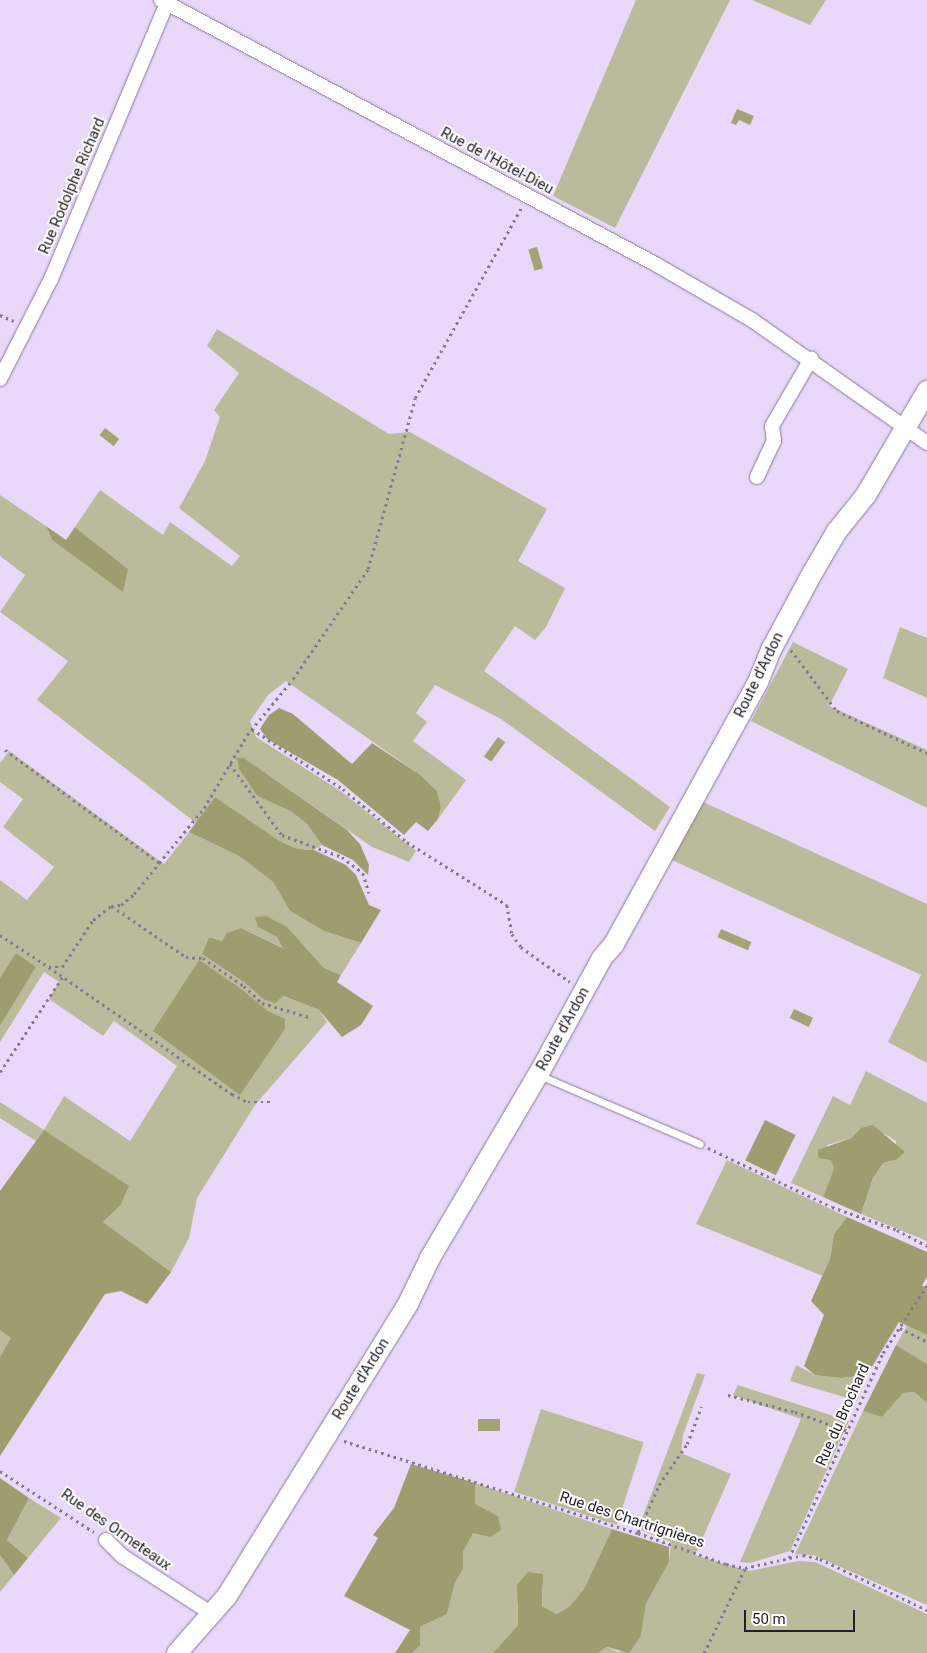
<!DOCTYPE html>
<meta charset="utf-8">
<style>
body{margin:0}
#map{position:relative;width:927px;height:1653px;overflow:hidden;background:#e9d8fa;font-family:Roboto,sans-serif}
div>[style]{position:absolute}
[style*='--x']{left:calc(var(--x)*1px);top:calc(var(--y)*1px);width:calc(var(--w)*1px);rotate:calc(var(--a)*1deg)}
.green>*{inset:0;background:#bbbb9b;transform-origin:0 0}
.forest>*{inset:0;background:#9f9d70;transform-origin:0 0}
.water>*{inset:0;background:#a4a374;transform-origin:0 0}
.path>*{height:2.5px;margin-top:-1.25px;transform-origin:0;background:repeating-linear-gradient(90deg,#847990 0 2.5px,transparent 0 6.5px)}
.roads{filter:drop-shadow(0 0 1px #897a98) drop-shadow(0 0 1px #897a98)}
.lane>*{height:7px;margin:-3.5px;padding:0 3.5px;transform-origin:3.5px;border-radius:3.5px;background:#fff}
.street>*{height:14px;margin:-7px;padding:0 7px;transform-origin:7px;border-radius:7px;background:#fff}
.secondary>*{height:20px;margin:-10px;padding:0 10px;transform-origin:10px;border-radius:10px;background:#fff}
span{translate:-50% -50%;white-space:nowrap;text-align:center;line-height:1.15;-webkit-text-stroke:4px #fff;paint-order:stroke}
.street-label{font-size:15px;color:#231d29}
.scale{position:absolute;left:744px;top:1610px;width:111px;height:22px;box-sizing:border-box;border:2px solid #231d29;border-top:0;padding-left:6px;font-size:15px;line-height:18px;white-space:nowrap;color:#231d29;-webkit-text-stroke:4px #fff;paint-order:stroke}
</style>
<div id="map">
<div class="green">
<div style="clip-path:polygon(636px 0,730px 0,615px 228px,553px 196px)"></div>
<div style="clip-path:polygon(752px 0,826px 0,810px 25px)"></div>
<div style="clip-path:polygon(217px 329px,389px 434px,410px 432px,547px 509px,518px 561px,565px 588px,546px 627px,535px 640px,515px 626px,484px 671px,670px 807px,655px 831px,501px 719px,435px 685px,416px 713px,427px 722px,413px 741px,466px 780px,438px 819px,441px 807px,419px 774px,286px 681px,268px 695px,250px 721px,256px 737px,342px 792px,416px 851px,409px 862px,372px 847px,244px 758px,239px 769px,257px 796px,292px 812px,307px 824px,322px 845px,314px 850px,297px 849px,280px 841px,215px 797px,196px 823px,37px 700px,68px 661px,0 612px,25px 575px,0 556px,0 495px,46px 526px,52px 540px,128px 569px,75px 527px,100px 490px,163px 535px,170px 522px,232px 566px,240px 556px,179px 508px,205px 461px,220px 417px,214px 410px,239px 373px,207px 346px)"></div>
<div style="clip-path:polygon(900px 627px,927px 638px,927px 698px,883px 678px)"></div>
<div style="clip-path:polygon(793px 642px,848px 669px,829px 706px,927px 750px,927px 808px,751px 721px)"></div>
<div style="clip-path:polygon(evenodd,9px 751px,164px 864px,189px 832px,239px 856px,273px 882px,290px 911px,324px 931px,361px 943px,341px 975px,324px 968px,305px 947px,258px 927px,277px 937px,284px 948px,241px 928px,222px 941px,209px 937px,202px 954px,245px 983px,263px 999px,282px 996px,319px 1010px,327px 1022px,255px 1105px,197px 1198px,189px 1238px,171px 1272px,103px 1222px,120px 1206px,44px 1130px,36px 1141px,0 1118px,0 1102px,44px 1130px,64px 1096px,130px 1141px,177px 1066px,114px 1021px,103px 1036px,49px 999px,59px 982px,44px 972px,0 1042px,0 1026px,36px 967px,0 978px,0 880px,27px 900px,54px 867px,3px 827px,23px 799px,0 782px,0 763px,9px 751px,254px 1001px,268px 1011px,153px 1031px,254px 1001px)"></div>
<div style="clip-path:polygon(703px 802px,927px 904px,927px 1063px,888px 1042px,921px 975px,672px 860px)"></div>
<div style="clip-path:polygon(866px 1071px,927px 1103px,927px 1241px,861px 1214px,873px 1178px,883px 1163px,896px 1160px,896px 1141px,885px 1134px,861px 1128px,851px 1138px,827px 1145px,834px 1168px,823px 1197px,791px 1183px,833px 1096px,850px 1105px)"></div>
<div style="clip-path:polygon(727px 1160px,847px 1217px,834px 1234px,830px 1259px,823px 1276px,696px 1224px)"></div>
<div style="clip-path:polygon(907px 1326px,927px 1335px,927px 1364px,896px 1345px)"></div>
<div style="clip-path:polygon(0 1330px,12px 1338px,0 1357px)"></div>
<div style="clip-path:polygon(796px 1365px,815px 1375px,841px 1378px,867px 1375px,857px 1401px,790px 1381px)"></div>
<div style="clip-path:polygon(697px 1373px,705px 1375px,683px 1435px,681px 1453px,731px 1474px,695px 1555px,749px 1571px,798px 1561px,815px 1562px,927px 1614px,927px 1653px,598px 1653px,607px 1647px,619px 1652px,641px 1636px,646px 1604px,669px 1562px,671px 1542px,638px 1529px)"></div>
<div style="clip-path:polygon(738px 1385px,849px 1421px,790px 1551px,750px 1563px,740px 1562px,801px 1419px,733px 1395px)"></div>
<div style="clip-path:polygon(914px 1392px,927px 1403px,927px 1605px,813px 1555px,795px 1554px,863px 1411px,882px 1417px,903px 1393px)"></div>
<div style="left:541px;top:1409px;width:108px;height:87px;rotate:18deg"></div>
<div style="clip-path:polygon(475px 1483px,612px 1529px,584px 1589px,569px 1607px,555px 1614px,542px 1606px,543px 1586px,517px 1602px,518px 1625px,493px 1653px,412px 1653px,420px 1646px,420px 1627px,447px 1614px,455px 1583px,463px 1569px,463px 1552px,473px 1532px,490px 1537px,498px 1516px,475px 1505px)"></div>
<div style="clip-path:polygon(29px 1498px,61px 1518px,28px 1558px,7px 1540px)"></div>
<div style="clip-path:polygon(0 1555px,14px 1575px,0 1592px)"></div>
</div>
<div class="forest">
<div style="clip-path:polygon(46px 526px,66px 540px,75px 527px,128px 569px,123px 592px,52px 540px)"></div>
<div style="clip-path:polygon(279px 708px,293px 714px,352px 764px,372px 743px,419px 774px,437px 791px,441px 807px,438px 819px,428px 831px,416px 822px,404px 835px,338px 780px,267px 739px,260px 729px,269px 715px)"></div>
<div style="clip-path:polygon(237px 758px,244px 758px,347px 830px,360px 844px,369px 865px,368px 875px,353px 860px,322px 845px,307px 824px,292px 812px,257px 796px,239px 769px)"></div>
<div style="clip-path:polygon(215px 797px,280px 841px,297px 849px,314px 850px,346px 865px,356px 875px,369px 905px,381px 910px,361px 943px,324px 931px,290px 911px,273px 882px,239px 856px,189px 832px)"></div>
<div style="clip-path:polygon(266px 916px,287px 927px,324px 968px,341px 975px,337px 982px,373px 1006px,361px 1025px,342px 1037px,319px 1010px,283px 996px,275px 1003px,263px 999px,245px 983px,202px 954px,209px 937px,222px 941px,227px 933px,241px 928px,283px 948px,277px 937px,258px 927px,255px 917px)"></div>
<div style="clip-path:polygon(16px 953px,36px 967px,0 1026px,0 978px)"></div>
<div style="clip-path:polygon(199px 960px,240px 988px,268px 1011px,285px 1019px,285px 1029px,240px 1095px,153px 1031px)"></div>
<div style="left:765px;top:1120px;width:34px;height:45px;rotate:26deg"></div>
<div style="clip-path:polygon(873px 1125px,905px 1152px,896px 1160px,883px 1163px,873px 1178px,861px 1214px,823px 1197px,834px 1168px,831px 1160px,818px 1158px,818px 1150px,851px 1138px,861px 1128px)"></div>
<div style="clip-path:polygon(44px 1130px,129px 1186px,120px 1206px,103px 1222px,171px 1272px,147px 1304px,121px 1291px,105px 1294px,0 1456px,0 1357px,11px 1338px,0 1330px,0 1191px)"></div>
<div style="clip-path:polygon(847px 1217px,927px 1252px,927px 1277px,922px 1285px,927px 1289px,927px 1335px,899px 1322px,867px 1375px,841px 1378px,815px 1375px,804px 1366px,824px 1315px,811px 1301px,830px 1259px,834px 1234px)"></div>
<div style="clip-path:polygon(896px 1345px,927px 1364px,927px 1403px,914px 1392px,903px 1393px,882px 1417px,863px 1411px)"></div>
<div style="clip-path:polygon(411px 1464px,475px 1483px,475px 1504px,498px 1516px,501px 1530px,490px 1537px,473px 1533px,463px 1552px,463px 1569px,455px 1583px,447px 1614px,420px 1627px,420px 1646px,412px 1653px,395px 1653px,410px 1630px,344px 1596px,378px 1538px,373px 1535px,394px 1508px)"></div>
<div style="clip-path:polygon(0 1478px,29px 1498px,7px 1540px,28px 1558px,14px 1575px,0 1555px)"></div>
<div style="clip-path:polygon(612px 1529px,669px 1547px,669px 1562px,646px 1604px,641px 1636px,629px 1653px,607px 1647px,598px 1653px,493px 1653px,518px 1625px,517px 1585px,528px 1572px,543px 1574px,542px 1606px,556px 1614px,569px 1607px,584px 1589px)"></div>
</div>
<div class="water">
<div style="clip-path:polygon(737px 109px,754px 116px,750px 125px,739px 120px,736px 125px,731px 123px)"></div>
<div style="left:537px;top:247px;width:22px;height:9px;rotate:74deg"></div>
<div style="left:105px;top:428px;width:18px;height:9px;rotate:38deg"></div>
<div style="left:498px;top:737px;width:9px;height:24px;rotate:36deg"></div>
<div style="left:721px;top:929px;width:33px;height:9px;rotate:23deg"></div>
<div style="left:794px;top:1009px;width:21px;height:10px;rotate:25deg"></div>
<div style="left:478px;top:1419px;width:22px;height:12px"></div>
</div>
<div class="path">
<div style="--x:0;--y:315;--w:15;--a:23"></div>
<div style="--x:791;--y:650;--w:76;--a:53"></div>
<div style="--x:837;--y:711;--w:99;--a:25"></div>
<div style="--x:252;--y:729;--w:109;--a:33.4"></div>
<div style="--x:343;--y:789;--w:83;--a:39.6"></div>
<div style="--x:407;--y:842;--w:118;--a:32.2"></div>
<div style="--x:507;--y:905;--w:29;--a:80"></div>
<div style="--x:512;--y:934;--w:16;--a:55"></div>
<div style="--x:521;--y:947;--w:60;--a:35.5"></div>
<div style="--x:230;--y:764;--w:88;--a:53.8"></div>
<div style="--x:282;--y:835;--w:64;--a:20.1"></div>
<div style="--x:342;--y:857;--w:26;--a:37"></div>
<div style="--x:363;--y:873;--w:21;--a:73"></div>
<div style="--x:159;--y:863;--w:71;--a:-50.7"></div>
<div style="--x:204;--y:808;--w:85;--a:-59.5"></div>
<div style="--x:247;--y:735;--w:72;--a:-50.6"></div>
<div style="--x:293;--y:679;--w:133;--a:-55.7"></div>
<div style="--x:368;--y:569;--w:177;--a:-74.6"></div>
<div style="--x:415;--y:398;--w:218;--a:-60.8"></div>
<div style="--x:112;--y:906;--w:90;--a:34.6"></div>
<div style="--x:186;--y:957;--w:17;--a:3"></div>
<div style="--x:203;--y:958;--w:50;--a:34.3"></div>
<div style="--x:244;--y:986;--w:25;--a:43"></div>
<div style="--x:262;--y:1003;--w:49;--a:16.6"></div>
<div style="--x:0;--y:935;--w:59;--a:33.1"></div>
<div style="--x:49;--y:967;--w:13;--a:0"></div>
<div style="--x:62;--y:967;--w:56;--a:-56.6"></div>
<div style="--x:93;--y:920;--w:23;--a:-38"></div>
<div style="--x:111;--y:906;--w:10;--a:-6"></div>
<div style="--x:121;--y:905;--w:17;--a:-40"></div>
<div style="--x:134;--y:894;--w:40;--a:-51"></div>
<div style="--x:159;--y:863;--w:193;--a:-143.8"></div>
<div style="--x:49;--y:967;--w:223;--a:34.8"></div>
<div style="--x:232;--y:1094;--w:18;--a:27"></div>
<div style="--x:248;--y:1102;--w:25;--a:0"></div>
<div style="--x:0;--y:1072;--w:115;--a:-56.7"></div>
<div style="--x:708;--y:1148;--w:137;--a:25.4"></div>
<div style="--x:832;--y:1207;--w:69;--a:19.5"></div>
<div style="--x:897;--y:1230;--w:34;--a:28"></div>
<div style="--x:900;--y:1328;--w:30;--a:27"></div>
<div style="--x:728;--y:1395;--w:69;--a:14.2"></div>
<div style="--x:795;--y:1412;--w:56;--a:19.7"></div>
<div style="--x:344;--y:1441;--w:308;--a:17.4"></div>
<div style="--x:638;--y:1533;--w:93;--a:19.4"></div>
<div style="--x:726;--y:1564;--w:19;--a:12"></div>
<div style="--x:745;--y:1568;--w:59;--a:-12.6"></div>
<div style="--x:803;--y:1555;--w:17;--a:13"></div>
<div style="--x:820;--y:1559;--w:119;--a:25.5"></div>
<div style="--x:0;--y:1471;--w:112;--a:33"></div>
<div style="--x:638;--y:1532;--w:51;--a:-65.9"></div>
<div style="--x:659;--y:1485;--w:50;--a:-55.7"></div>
<div style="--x:687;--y:1444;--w:40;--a:-69"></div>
<div style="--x:789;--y:1558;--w:226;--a:-65.4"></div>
<div style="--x:883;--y:1353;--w:81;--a:-57.1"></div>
<div style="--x:704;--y:1653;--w:94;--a:-64.2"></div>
</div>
<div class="roads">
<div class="lane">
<div style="--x:539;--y:1075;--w:175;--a:23.2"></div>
</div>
<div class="street">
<div style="--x:161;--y:0;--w:562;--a:28.11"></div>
<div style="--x:657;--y:265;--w:110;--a:30.1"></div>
<div style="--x:752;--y:320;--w:214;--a:35.1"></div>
<div style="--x:0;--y:379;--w:112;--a:-63"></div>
<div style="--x:51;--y:279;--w:303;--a:-67.2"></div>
<div style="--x:757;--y:477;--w:40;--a:-65"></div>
<div style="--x:774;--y:441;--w:15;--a:-98"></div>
<div style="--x:772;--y:426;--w:78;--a:-59.8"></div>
<div style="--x:106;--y:1540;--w:23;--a:45"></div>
<div style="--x:122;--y:1556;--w:109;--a:32.7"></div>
</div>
<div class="secondary">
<div style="--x:177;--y:1653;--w:76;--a:-48.7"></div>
<div style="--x:227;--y:1596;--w:344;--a:-58.2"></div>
<div style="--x:408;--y:1304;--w:51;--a:-64.4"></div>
<div style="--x:430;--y:1258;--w:212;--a:-59.5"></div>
<div style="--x:538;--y:1075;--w:133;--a:-61.3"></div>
<div style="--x:602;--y:958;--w:18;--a:-49"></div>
<div style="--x:614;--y:944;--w:299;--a:-61.2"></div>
<div style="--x:758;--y:682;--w:37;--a:-68"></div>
<div style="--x:772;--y:648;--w:86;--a:-61.7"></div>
<div style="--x:813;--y:572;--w:48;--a:-59.7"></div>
<div style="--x:837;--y:531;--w:46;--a:-51.1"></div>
<div style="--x:866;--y:495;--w:121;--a:-59.6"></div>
</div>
</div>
<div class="street-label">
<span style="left:497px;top:161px;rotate:28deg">Rue de l'Hôtel-Dieu</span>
<span style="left:72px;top:186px;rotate:-67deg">Rue Rodolphe Richard</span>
<span style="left:759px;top:675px;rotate:-64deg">Route d'Ardon</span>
<span style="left:563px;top:1029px;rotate:-61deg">Route d'Ardon</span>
<span style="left:361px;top:1379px;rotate:-58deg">Route d'Ardon</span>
<span style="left:843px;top:1415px;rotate:-66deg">Rue du Brochard</span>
<span style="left:632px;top:1520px;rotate:18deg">Rue des Chartrignières</span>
<span style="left:116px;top:1530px;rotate:35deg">Rue des Ormeteaux</span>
</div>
<div class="scale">50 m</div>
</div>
